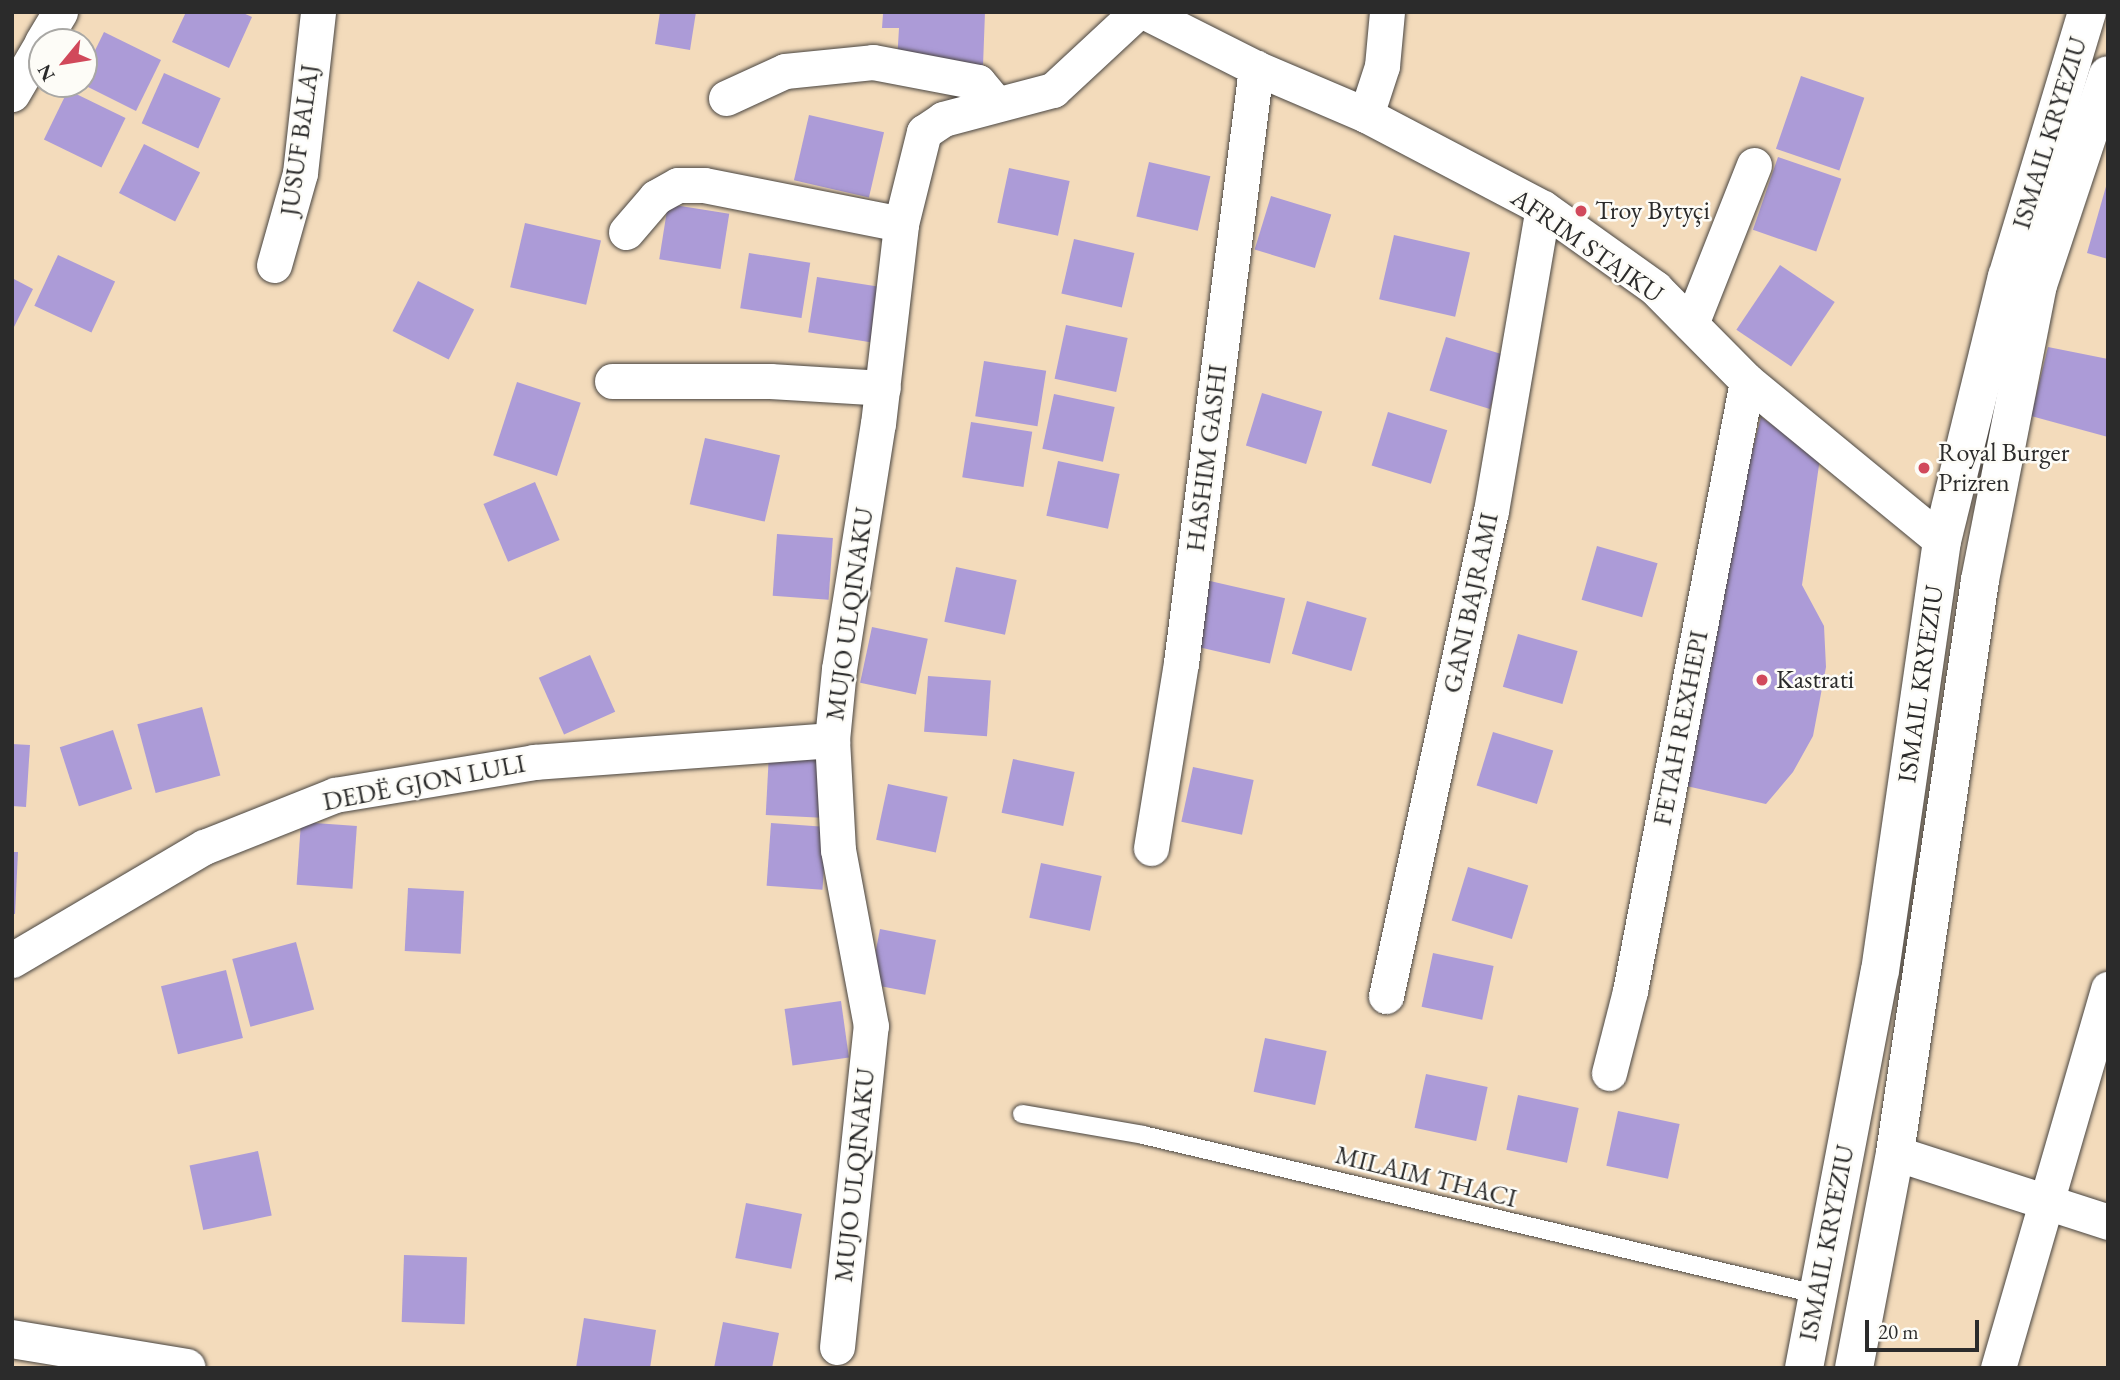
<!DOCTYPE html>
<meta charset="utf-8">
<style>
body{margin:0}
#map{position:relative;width:2120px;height:1380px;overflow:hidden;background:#f3dbbb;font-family:"EB Garamond",serif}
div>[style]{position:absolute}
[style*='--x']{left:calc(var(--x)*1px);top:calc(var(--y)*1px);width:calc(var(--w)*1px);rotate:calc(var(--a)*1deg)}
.building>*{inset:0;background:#ac9bd7;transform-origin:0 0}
.roads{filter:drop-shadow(0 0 2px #494541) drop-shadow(0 0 2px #494541)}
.service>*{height:18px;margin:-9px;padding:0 9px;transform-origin:9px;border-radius:9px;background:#fff}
.minor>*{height:35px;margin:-17.5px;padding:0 17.5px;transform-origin:17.5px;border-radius:17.5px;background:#fff}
.secondary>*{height:38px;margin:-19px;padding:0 19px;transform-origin:19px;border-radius:19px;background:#fff}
.dots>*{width:19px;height:19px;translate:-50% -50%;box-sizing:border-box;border:4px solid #fdfcf7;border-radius:50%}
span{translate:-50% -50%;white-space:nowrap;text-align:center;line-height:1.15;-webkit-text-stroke:5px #fdfcf7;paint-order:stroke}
.street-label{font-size:26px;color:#2b2b2b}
.poi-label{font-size:26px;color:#2b2b2b}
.left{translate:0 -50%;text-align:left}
.frame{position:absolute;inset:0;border:14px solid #2b2b2b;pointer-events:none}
.north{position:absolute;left:28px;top:28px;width:70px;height:70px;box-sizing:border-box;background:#fdfcf7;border:2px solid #a9a8a5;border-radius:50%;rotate:240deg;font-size:19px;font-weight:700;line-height:28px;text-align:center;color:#2b2b2b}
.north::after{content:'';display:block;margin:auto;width:24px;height:32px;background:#d1495b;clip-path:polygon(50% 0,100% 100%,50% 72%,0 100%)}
.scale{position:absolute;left:1865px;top:1320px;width:114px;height:32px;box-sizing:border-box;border:4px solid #2b2b2b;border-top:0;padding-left:9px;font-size:21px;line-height:24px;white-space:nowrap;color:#2b2b2b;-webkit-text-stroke:5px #fdfcf7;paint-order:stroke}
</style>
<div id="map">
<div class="building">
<div style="clip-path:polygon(186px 12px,241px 12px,252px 17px,229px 68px,172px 42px)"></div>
<div style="clip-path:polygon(660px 12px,696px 12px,690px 50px,655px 44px)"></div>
<div style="clip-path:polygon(898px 12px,985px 12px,983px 66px,897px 62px,899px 28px,882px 28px,883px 14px)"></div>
<div style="clip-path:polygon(104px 32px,161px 60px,136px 111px,84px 85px,84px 73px)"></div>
<div style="left:164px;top:73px;width:62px;height:55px;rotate:24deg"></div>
<div style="left:1801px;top:76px;width:67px;height:77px;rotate:19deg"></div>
<div style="left:68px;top:90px;width:64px;height:55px;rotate:26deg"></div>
<div style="left:809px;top:115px;width:77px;height:67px;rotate:13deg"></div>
<div style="left:144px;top:144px;width:63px;height:55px;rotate:27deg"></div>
<div style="left:1778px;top:157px;width:67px;height:77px;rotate:19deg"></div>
<div style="left:1149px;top:162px;width:63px;height:56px;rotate:13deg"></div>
<div style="left:1009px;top:168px;width:62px;height:56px;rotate:12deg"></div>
<div style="clip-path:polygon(2107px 183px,2108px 183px,2108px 259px,2087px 253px)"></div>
<div style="left:1271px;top:196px;width:63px;height:56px;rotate:17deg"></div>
<div style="left:668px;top:204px;width:62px;height:56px;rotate:9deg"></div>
<div style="left:525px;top:223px;width:78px;height:66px;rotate:13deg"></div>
<div style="left:1394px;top:235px;width:78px;height:66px;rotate:13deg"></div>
<div style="left:1074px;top:239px;width:62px;height:56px;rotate:13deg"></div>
<div style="left:749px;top:253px;width:62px;height:56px;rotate:9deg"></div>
<div style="left:58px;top:255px;width:63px;height:56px;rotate:25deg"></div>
<div style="left:1780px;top:265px;width:66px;height:78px;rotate:34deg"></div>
<div style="left:817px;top:277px;width:63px;height:56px;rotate:9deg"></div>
<div style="clip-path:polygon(12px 278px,33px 289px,12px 331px)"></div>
<div style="left:418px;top:281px;width:63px;height:56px;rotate:27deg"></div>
<div style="left:1066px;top:325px;width:63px;height:55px;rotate:12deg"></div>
<div style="left:1446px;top:337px;width:63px;height:56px;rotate:17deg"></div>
<div style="clip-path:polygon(2048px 347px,2108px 359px,2108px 437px,2031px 416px)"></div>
<div style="left:984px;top:361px;width:63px;height:56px;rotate:9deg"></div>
<div style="left:517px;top:382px;width:67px;height:77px;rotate:18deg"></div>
<div style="left:1262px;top:393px;width:63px;height:55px;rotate:17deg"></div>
<div style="left:1054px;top:394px;width:62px;height:56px;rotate:12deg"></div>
<div style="left:1388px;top:412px;width:62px;height:56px;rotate:17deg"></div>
<div style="clip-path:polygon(1761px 417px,1820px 458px,1802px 585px,1824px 626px,1826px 667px,1813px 736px,1793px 772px,1766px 804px,1682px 785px,1722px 569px)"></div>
<div style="left:971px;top:422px;width:62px;height:56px;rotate:9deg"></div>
<div style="left:705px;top:438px;width:77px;height:68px;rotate:13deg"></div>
<div style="left:1058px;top:461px;width:63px;height:56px;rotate:12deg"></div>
<div style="left:535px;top:482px;width:63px;height:56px;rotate:67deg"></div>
<div style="left:777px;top:534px;width:56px;height:62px;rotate:4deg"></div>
<div style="left:1597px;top:546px;width:63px;height:56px;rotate:16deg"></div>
<div style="left:956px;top:567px;width:62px;height:56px;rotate:12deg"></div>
<div style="left:1210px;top:581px;width:77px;height:67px;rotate:13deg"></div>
<div style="left:1307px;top:601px;width:62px;height:55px;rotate:16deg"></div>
<div style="left:872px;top:627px;width:57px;height:57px;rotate:12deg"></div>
<div style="left:1518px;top:634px;width:62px;height:55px;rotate:16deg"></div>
<div style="left:590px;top:655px;width:62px;height:56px;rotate:66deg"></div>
<div style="left:928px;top:676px;width:63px;height:56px;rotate:4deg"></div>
<div style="left:202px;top:707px;width:71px;height:67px;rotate:75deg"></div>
<div style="left:113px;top:730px;width:62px;height:56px;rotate:72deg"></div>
<div style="left:1493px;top:732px;width:63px;height:56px;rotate:17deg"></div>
<div style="clip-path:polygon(12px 744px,30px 745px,26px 807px,12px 806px)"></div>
<div style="left:769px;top:753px;width:56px;height:62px;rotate:3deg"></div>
<div style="left:1013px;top:759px;width:63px;height:55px;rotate:12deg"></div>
<div style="left:1193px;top:767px;width:62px;height:56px;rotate:12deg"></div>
<div style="left:888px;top:784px;width:61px;height:57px;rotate:12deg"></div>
<div style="left:301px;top:822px;width:56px;height:63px;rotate:4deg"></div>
<div style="left:771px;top:823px;width:56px;height:63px;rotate:4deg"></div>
<div style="clip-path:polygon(12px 852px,18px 852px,15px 914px,12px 914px)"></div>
<div style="left:1041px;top:863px;width:62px;height:56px;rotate:12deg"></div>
<div style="left:1468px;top:867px;width:63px;height:56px;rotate:17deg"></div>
<div style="left:408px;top:888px;width:56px;height:63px;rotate:3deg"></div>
<div style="left:880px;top:929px;width:57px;height:56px;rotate:11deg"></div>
<div style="left:296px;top:942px;width:70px;height:66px;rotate:75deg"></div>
<div style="left:1433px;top:953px;width:62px;height:55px;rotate:12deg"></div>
<div style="left:226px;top:970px;width:70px;height:67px;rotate:76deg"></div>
<div style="left:841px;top:1001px;width:57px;height:57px;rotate:82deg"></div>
<div style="left:1265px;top:1038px;width:63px;height:55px;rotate:12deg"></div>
<div style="left:1426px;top:1074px;width:63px;height:55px;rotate:12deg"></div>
<div style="left:1518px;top:1095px;width:62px;height:56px;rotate:12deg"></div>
<div style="left:1618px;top:1111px;width:63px;height:56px;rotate:12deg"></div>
<div style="left:258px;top:1151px;width:66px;height:70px;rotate:78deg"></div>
<div style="left:746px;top:1203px;width:57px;height:56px;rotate:11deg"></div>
<div style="left:404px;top:1255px;width:63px;height:67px;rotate:2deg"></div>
<div style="clip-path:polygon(584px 1318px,656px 1330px,650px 1368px,576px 1368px)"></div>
<div style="clip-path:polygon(723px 1322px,779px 1333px,772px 1368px,714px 1368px)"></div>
</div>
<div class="roads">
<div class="service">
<div style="--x:1022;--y:1114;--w:123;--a:9.8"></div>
<div style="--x:1143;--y:1135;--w:692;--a:13.29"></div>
</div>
<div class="minor">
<div style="--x:1145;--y:12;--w:124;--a:26.8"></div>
<div style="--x:1256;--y:68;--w:120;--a:23.1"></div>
<div style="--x:1366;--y:115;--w:200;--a:27.7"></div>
<div style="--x:1543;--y:208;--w:138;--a:35.5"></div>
<div style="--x:1655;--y:288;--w:131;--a:45.3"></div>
<div style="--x:1747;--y:381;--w:252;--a:39.4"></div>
<div style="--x:42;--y:42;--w:35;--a:-59"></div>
<div style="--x:12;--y:94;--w:59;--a:-59.5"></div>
<div style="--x:726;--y:98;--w:65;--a:-24.6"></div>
<div style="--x:785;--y:71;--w:88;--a:-5.8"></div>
<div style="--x:873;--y:62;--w:107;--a:10.8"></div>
<div style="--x:978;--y:82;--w:26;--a:50"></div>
<div style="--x:1366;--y:115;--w:52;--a:-71.9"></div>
<div style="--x:1382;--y:66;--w:54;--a:-84.7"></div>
<div style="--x:626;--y:232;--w:46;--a:-49.4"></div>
<div style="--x:656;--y:197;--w:25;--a:-29"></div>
<div style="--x:678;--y:185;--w:26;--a:0"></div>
<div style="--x:704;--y:185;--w:201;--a:11.2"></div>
<div style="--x:274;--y:265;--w:96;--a:-74.2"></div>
<div style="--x:300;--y:173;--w:162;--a:-83.6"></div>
<div style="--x:1691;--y:324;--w:171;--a:-68.4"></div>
<div style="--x:612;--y:381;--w:158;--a:0"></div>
<div style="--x:770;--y:381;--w:113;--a:3.5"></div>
<div style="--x:1151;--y:848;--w:187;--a:-80.8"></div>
<div style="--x:1181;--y:663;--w:600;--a:-82.82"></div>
<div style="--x:12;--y:960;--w:223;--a:-30.5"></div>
<div style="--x:204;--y:847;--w:141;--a:-21.7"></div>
<div style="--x:335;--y:795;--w:202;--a:-9.4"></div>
<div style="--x:534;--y:762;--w:299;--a:-4.2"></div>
<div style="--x:1386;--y:996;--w:496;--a:-77.8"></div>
<div style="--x:1491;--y:511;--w:307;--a:-80.3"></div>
<div style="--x:1609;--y:1073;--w:85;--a:-75.6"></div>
<div style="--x:1630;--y:991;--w:621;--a:-79.14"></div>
<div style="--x:1895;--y:1153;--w:224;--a:17.9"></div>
<div style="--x:837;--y:1347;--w:323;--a:-84"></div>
<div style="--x:871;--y:1026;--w:179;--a:-100.6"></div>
<div style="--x:838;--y:850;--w:110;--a:-93.1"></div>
<div style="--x:832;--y:740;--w:71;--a:-84.4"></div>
<div style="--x:839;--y:669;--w:248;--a:-81"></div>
<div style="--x:878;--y:424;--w:201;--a:-83.4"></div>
<div style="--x:901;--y:224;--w:95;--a:-76"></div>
<div style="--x:924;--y:132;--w:23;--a:-34"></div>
<div style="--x:943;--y:119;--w:114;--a:-14.8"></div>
<div style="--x:1053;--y:90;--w:115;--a:-42.9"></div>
<div style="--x:1998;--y:1368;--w:395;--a:-73.8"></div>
</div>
<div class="secondary">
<div style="--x:12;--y:1339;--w:177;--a:9.4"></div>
<div style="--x:1804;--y:1368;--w:404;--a:-79.2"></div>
<div style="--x:1880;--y:971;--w:434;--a:-81.8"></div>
<div style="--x:1942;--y:541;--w:272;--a:-76.2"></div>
<div style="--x:2007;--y:277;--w:277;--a:-73.2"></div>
<div style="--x:1854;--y:1368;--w:219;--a:-79.2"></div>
<div style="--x:1895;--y:1153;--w:579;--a:-81.56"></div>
<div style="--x:1980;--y:580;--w:301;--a:-78.9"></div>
<div style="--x:2038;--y:285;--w:221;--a:-71.6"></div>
</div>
</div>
<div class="dots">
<div style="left:1581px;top:211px;background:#d1495b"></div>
<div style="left:1924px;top:468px;background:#d1495b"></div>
<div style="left:1762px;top:680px;background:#d1495b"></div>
</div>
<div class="street-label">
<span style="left:2050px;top:133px;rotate:-73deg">ISMAIL KRYEZIU</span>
<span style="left:300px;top:140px;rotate:-82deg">JUSUF BALAJ</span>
<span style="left:1587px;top:246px;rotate:35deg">AFRIM STAJKU</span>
<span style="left:1207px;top:458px;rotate:-83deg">HASHIM GASHI</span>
<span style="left:1471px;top:603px;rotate:-78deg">GANI BAJRAMI</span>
<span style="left:850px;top:614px;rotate:-82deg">MUJO ULQINAKU</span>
<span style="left:1921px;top:684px;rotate:-82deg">ISMAIL KRYEZIU</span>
<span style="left:1681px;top:728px;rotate:-79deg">FETAH REXHEPI</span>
<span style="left:424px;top:783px;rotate:-11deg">DEDË GJON LULI</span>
<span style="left:855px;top:1175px;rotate:-84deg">MUJO ULQINAKU</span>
<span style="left:1426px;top:1177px;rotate:14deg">MILAIM THACI</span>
<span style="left:1827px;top:1243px;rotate:-79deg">ISMAIL KRYEZIU</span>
</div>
<div class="poi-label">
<span class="left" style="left:1595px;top:211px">Troy Bytyçi</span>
<span class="left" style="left:1938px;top:468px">Royal Burger<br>Prizren</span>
<span class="left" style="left:1776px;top:680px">Kastrati</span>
</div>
<div class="frame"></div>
<div class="north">N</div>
<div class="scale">20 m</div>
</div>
